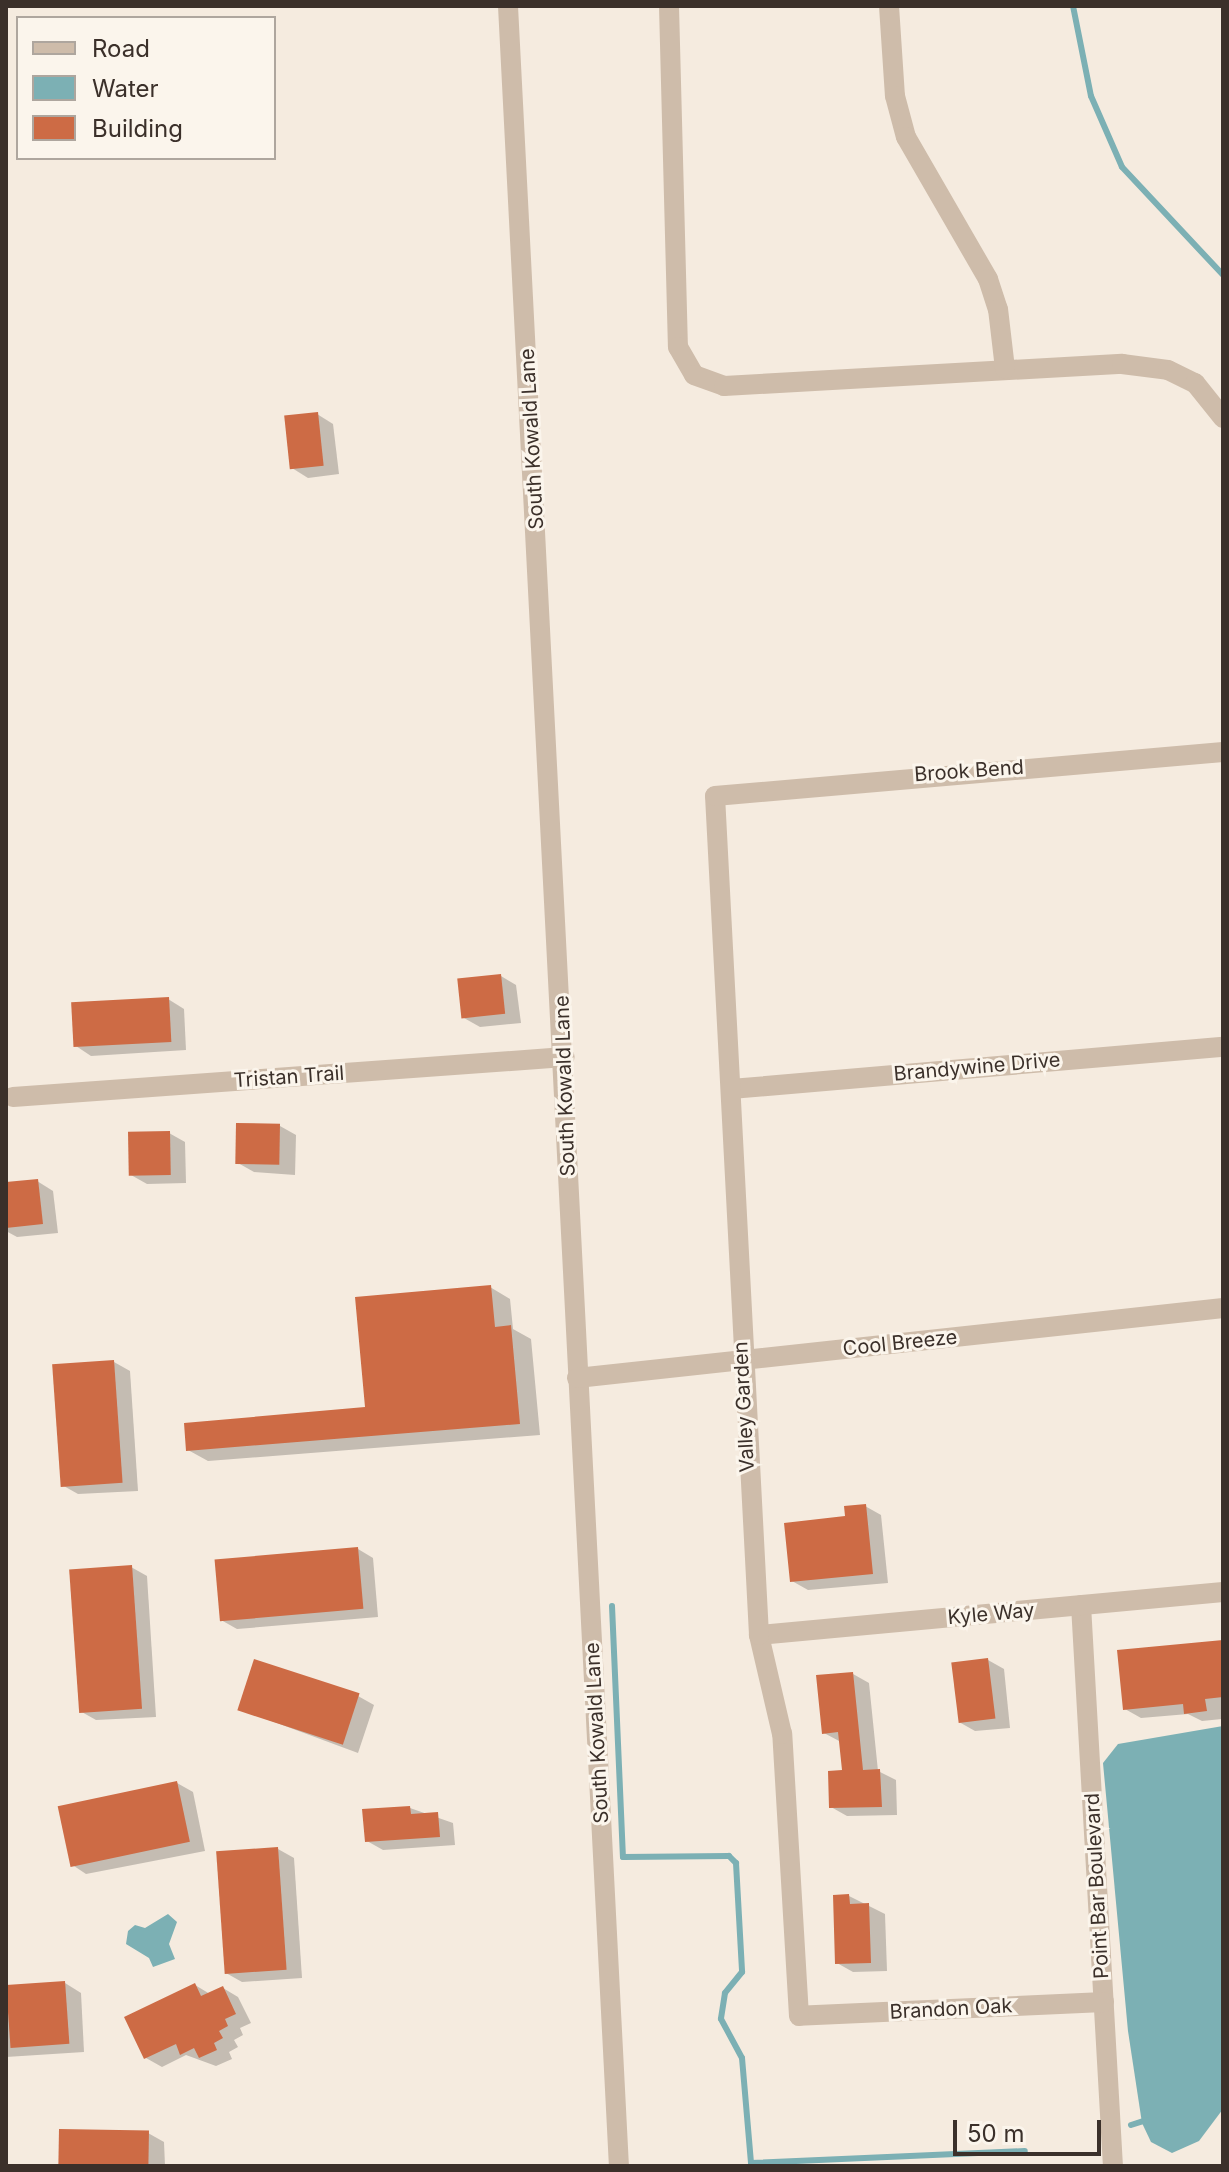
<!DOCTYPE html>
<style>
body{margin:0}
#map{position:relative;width:1229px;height:2172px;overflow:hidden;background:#f5ebdf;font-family:Inter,sans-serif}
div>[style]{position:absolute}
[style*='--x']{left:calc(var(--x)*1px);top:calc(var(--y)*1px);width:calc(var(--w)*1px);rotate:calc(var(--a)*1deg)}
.water>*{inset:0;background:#7cb0b4}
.shadow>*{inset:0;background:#0003}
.stream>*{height:6px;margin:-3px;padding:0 3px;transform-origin:3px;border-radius:3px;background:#7cb0b4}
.building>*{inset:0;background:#cd6b45;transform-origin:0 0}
.minor>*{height:20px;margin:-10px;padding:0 10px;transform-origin:10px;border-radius:10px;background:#cebcaa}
span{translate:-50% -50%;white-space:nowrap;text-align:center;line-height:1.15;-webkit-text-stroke:6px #fbf5ec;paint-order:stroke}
.street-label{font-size:20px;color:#3b302a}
.frame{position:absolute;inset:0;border:8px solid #3b302a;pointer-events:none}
.legend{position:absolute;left:16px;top:16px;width:260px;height:144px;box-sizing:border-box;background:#fbf5ec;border:2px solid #aea69e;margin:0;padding:10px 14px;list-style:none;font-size:24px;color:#3b302a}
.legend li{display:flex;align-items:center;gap:16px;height:40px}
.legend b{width:40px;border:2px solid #aea69e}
.scale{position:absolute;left:953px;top:2120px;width:148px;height:36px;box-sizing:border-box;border:4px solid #3b302a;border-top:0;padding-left:10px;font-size:24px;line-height:28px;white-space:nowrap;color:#3b302a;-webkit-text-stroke:6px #fbf5ec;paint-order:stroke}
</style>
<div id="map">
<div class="water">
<div style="clip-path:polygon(1223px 1726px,1223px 2109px,1199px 2141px,1172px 2153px,1151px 2142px,1142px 2123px,1128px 2031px,1103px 1763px,1118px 1744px)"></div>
<div style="clip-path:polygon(168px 1914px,177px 1922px,169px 1944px,175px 1959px,153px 1967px,149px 1958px,126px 1944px,128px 1931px,135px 1925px,145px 1928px)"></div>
</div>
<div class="shadow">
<div style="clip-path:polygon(317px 414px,333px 424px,339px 474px,308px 478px,292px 468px)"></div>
<div style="clip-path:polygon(501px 976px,516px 985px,521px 1023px,480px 1027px,464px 1018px)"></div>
<div style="clip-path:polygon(168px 999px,184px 1009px,186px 1050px,91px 1056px,76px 1046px)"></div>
<div style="clip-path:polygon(280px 1126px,296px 1135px,295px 1175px,254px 1172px,238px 1163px)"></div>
<div style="clip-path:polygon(169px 1133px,185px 1142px,186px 1183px,147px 1184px,131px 1175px)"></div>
<div style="clip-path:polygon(37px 1181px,53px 1191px,58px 1233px,17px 1237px,6px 1231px,6px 1184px)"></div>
<div style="clip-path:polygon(490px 1287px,510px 1299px,513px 1329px,531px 1339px,540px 1435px,208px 1461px,188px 1450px,367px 1409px)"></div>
<div style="clip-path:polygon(114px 1362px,130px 1371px,138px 1491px,78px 1494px,62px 1485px)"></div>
<div style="clip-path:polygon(865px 1506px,881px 1515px,888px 1583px,808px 1590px,792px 1581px,847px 1518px)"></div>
<div style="clip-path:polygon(358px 1549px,373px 1558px,378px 1617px,237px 1629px,221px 1620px)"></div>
<div style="clip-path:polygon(131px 1567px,147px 1576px,156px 1717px,96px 1720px,80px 1711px)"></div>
<div style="clip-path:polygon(1223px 1642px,1222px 1719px,1202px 1721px,1188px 1714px,1141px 1718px,1125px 1709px)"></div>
<div style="clip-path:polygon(988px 1660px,1004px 1669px,1010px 1728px,975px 1731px,959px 1722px)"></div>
<div style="clip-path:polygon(853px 1674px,869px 1683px,878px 1771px,896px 1780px,897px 1815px,847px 1816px,831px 1807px,844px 1772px,841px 1742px,824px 1733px)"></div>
<div style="clip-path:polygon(358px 1696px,374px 1705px,358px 1753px,239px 1709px)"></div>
<div style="clip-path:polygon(177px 1783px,193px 1792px,205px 1851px,86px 1874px,71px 1864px)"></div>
<div style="clip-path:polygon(410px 1808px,453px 1823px,455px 1845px,383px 1850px,367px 1841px)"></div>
<div style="clip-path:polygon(278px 1849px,294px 1858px,302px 1978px,242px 1982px,226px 1973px)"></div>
<div style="clip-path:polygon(849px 1896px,885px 1914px,887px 1971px,853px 1972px,837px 1963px)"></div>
<div style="clip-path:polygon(65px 1983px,81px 1993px,84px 2052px,6px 2057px,6px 1987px)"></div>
<div style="clip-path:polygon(195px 1985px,210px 1994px,223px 1988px,238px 1997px,251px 2023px,240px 2028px,243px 2035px,234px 2040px,238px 2047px,229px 2052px,232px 2059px,216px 2066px,186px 2055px,162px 2067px,146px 2058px)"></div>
<div style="clip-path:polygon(148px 2133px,164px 2142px,165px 2166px,60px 2166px)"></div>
</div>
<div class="stream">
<div style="--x:1073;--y:6;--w:92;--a:78.7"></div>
<div style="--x:1091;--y:96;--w:77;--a:66.4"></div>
<div style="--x:1122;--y:167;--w:148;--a:46.9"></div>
<div style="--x:612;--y:1606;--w:251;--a:87.5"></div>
<div style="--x:623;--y:1857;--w:106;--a:-0.5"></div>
<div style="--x:729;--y:1856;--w:10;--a:45"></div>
<div style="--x:736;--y:1863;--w:109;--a:86.8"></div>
<div style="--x:742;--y:1972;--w:27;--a:129"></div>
<div style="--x:725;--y:1993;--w:26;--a:99"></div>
<div style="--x:721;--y:2019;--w:44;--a:61.7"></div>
<div style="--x:742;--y:2058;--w:105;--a:85.1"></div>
<div style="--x:751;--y:2163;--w:274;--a:-2.5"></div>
<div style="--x:1131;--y:2125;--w:16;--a:-18"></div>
</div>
<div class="building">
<div style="left:318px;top:412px;width:54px;height:34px;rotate:84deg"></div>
<div style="left:501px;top:974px;width:40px;height:44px;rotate:84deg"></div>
<div style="left:169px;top:997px;width:45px;height:98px;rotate:87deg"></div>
<div style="left:236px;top:1123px;width:44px;height:41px;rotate:1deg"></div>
<div style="left:170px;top:1131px;width:44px;height:42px;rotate:89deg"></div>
<div style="clip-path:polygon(38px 1179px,43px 1224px,6px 1228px,6px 1182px)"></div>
<div style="clip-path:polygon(491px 1285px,495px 1327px,511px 1325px,520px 1424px,186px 1451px,184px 1423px,365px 1407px,355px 1297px)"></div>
<div style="left:114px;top:1360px;width:123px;height:62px;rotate:86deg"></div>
<div style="clip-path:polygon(866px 1504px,873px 1574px,790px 1582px,784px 1523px,845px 1516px,844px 1506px)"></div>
<div style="left:358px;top:1547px;width:62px;height:144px;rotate:85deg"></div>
<div style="left:132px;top:1565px;width:144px;height:63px;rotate:86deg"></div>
<div style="clip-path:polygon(1223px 1640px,1223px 1697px,1205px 1699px,1207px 1711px,1184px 1714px,1183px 1704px,1123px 1710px,1117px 1650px)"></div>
<div style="left:988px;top:1658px;width:61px;height:37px;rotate:83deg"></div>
<div style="left:254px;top:1659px;width:111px;height:54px;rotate:18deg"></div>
<div style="clip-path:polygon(853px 1672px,863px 1770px,880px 1769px,882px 1807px,829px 1808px,828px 1771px,842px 1770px,838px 1732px,822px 1734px,816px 1675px)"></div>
<div style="left:177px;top:1781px;width:62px;height:122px;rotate:78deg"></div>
<div style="clip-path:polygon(410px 1806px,411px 1814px,438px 1812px,440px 1837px,365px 1842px,362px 1809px)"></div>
<div style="left:278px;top:1847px;width:123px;height:62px;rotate:86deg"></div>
<div style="clip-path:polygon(849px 1894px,850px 1904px,869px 1903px,871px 1963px,835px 1964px,833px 1895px)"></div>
<div style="left:65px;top:1981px;width:63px;height:59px;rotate:86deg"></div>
<div style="clip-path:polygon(195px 1983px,201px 1996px,223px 1986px,236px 2014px,225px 2019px,228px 2026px,219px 2031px,223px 2038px,214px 2043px,217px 2050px,199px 2058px,194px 2048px,180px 2055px,176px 2044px,144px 2059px,124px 2017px)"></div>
<div style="left:59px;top:2129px;width:90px;height:37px;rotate:1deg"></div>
</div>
<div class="minor">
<div style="--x:508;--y:6;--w:2163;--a:87.06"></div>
<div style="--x:669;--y:6;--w:341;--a:88.5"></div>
<div style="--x:678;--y:347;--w:32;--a:60"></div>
<div style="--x:694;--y:375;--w:32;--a:20"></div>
<div style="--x:724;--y:386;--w:399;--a:-3.2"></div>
<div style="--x:1122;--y:364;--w:46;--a:7.4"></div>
<div style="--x:1168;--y:370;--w:30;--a:26"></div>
<div style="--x:1195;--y:383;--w:45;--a:51.3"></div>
<div style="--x:889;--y:6;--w:90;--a:86.2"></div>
<div style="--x:895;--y:96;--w:42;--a:75"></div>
<div style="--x:906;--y:137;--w:164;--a:60"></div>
<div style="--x:988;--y:279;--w:32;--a:72"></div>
<div style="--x:998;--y:309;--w:60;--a:83.3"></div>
<div style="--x:731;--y:1089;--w:494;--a:-4.9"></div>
<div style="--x:13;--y:1097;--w:553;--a:-4.14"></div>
<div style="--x:577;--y:1378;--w:650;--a:-6.18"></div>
<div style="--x:1081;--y:1605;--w:562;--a:86.74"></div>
<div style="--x:759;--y:1635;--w:466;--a:-5.3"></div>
<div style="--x:1104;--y:2002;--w:305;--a:177.4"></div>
<div style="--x:799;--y:2016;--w:283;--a:-93.4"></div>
<div style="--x:782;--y:1734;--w:102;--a:-103.1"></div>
<div style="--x:759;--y:1635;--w:840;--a:-93"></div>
<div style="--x:715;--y:796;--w:510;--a:-4.95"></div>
</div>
<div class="street-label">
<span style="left:532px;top:439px;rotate:-93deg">South Kowald Lane</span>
<span style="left:969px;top:771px;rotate:-4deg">Brook Bend</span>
<span style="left:977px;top:1067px;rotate:-5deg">Brandywine Drive</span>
<span style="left:289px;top:1077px;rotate:-4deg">Tristan Trail</span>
<span style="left:565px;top:1086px;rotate:-92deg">South Kowald Lane</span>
<span style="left:900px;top:1343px;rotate:-6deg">Cool Breeze</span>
<span style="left:744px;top:1407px;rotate:-93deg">Valley Garden</span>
<span style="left:991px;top:1614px;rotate:-5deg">Kyle Way</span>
<span style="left:597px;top:1733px;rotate:-93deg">South Kowald Lane</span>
<span style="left:1097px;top:1886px;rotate:-93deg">Point Bar Boulevard</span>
<span style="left:951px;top:2009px;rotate:-3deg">Brandon Oak</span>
</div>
<div class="frame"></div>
<ul class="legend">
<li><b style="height:10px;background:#cebcaa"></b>Road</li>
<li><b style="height:22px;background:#7cb0b4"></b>Water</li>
<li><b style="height:22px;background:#cd6b45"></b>Building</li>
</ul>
<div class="scale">50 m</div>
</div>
